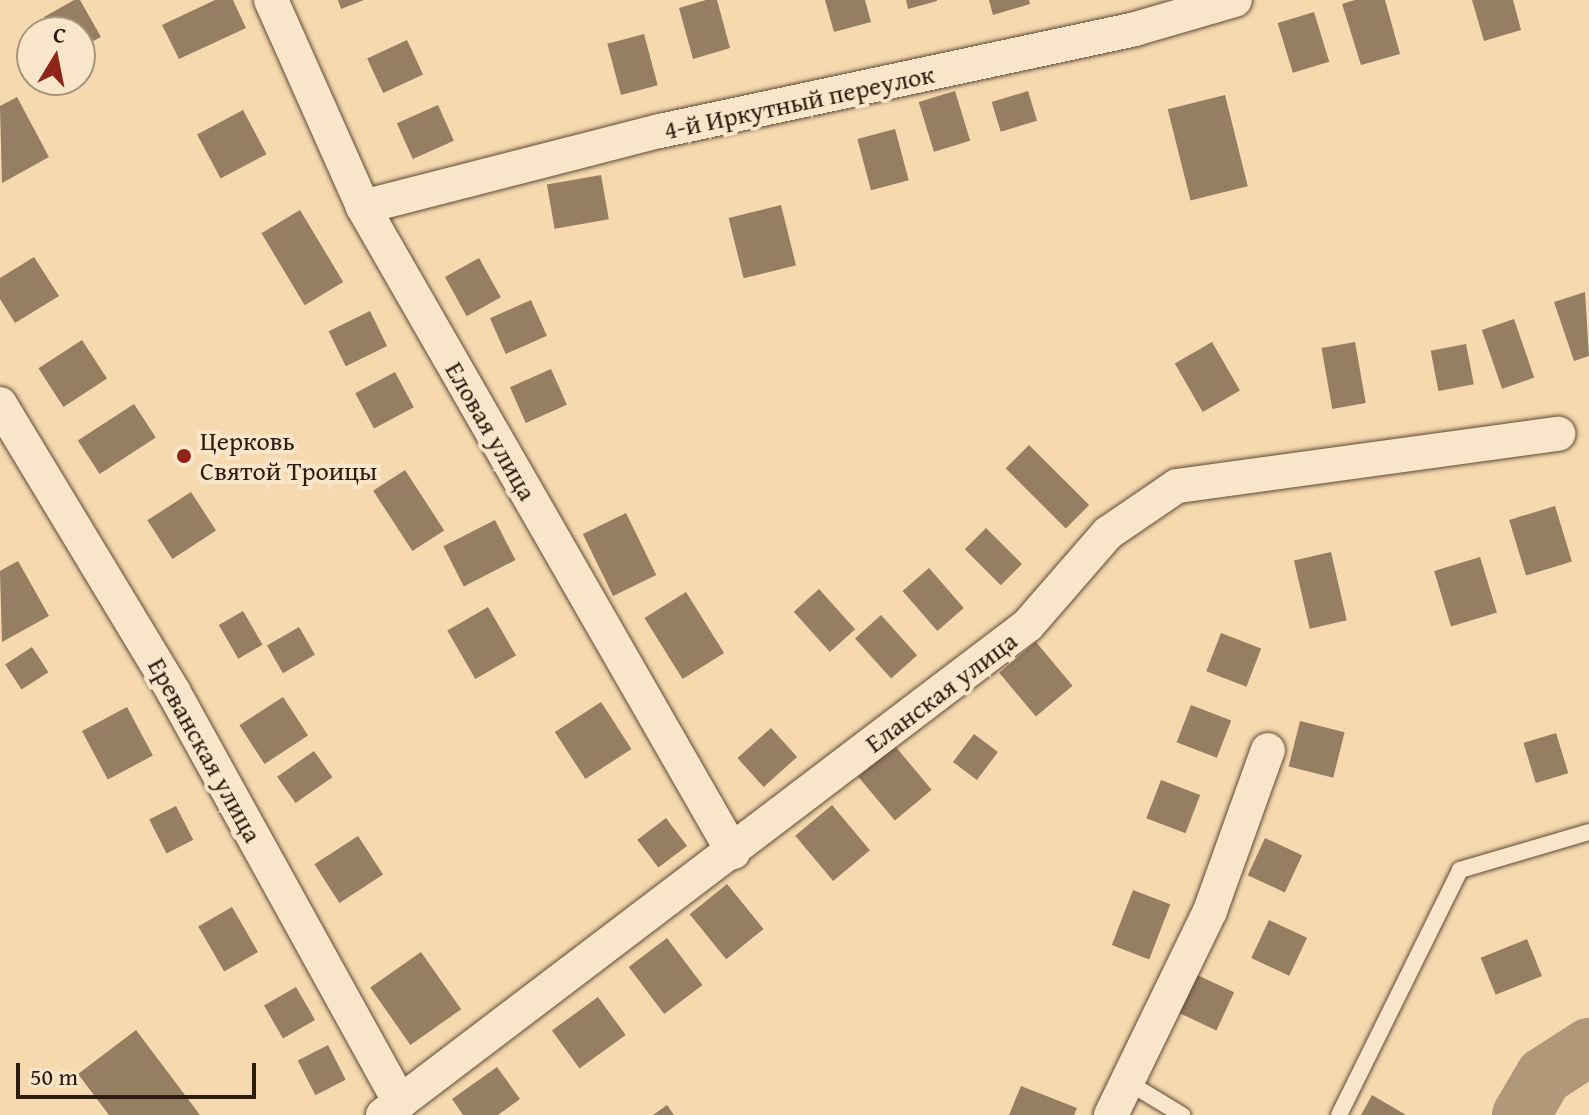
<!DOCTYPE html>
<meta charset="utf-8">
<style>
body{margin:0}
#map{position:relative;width:1589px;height:1115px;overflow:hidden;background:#f6d9ae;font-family:"Gentium Book Plus",serif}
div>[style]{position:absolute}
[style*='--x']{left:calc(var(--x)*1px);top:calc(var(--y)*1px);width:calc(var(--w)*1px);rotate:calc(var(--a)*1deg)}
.river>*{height:58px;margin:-29px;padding:0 29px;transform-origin:29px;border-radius:29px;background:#b19878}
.building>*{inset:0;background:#957e62;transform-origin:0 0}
.roads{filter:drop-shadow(0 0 2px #5e4a37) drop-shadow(0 0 2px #5e4a37)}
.lane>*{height:16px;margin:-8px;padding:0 8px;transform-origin:8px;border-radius:8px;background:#f9e6ca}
.street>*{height:34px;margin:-17px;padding:0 17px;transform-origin:17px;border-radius:17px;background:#f9e6ca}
.dots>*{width:22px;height:22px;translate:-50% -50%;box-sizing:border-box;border:4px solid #f9e6ca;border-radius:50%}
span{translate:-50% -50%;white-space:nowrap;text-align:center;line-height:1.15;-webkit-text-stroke:8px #f9e6ca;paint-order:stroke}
.street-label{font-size:26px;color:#2c1b0f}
.poi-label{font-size:26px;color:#2c1b0f}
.left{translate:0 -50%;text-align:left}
.north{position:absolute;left:16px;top:16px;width:80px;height:80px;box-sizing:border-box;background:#f9e6ca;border:2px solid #a7957f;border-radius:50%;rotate:10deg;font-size:22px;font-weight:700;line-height:32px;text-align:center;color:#2c1b0f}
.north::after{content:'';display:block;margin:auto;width:28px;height:36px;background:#8f2418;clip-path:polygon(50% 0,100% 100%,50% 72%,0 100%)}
.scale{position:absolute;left:16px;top:1063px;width:240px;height:36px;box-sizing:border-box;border:4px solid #2c1b0f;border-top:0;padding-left:10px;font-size:24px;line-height:28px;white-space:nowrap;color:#2c1b0f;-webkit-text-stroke:6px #f9e6ca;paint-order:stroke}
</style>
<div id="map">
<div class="river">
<div style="--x:1521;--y:1115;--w:45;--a:-59.5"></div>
<div style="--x:1544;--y:1076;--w:54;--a:-32.8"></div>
</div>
<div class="building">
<div style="clip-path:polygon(74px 0,80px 0,101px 37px,80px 48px,80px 32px,53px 32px,44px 17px)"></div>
<div style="clip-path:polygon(215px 0,233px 0,246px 28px,179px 59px,162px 25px)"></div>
<div style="clip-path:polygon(338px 0,364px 0,341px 9px)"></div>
<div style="clip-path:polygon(706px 0,717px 0,730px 48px,693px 59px,679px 8px)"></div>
<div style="clip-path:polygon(825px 0,865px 0,871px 22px,834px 32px)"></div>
<div style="clip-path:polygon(906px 0,937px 0,937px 1px,908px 9px)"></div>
<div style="clip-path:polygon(989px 0,1029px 0,1030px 4px,993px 15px)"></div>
<div style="clip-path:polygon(1355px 0,1385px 0,1400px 54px,1361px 65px,1342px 4px)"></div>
<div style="clip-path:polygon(1472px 0,1513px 0,1521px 30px,1484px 41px)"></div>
<div style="left:1314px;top:12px;width:52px;height:38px;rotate:73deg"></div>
<div style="left:644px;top:34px;width:53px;height:38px;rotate:75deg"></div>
<div style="left:407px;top:40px;width:38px;height:44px;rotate:65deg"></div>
<div style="left:955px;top:91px;width:52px;height:38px;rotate:73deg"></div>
<div style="left:1028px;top:91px;width:31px;height:38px;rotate:73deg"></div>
<div style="left:1225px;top:95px;width:94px;height:59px;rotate:76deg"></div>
<div style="clip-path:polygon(17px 97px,49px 157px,2px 183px,0 106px)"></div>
<div style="left:438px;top:105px;width:39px;height:45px;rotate:66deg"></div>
<div style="left:243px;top:110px;width:50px;height:52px;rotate:62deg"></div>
<div style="left:895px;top:129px;width:53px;height:39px;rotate:75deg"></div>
<div style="left:601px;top:175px;width:45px;height:55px;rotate:80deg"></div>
<div style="left:781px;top:205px;width:62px;height:54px;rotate:76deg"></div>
<div style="left:300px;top:210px;width:84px;height:45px;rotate:59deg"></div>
<div style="clip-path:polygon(34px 257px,59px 296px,15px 323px,0 299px,0 278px)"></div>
<div style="left:479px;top:258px;width:45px;height:39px;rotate:61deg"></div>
<div style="clip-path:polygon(1585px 292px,1589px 356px,1574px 361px,1554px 302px)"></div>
<div style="left:531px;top:300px;width:39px;height:45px;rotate:66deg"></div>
<div style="left:370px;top:311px;width:39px;height:46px;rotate:64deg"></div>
<div style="left:1514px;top:319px;width:62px;height:34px;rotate:71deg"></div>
<div style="left:82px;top:340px;width:46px;height:52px;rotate:57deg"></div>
<div style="left:1212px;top:342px;width:56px;height:43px;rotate:60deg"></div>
<div style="left:1355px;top:342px;width:62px;height:34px;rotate:80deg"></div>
<div style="left:1466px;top:344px;width:41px;height:36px;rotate:79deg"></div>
<div style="left:551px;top:369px;width:39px;height:45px;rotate:66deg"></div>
<div style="left:395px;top:372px;width:40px;height:45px;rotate:62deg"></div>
<div style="left:134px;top:404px;width:40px;height:67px;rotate:57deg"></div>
<div style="left:1029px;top:445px;width:85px;height:33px;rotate:45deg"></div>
<div style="left:405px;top:470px;width:72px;height:38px;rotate:57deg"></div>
<div style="left:191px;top:492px;width:46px;height:52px;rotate:57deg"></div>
<div style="left:1555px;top:506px;width:58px;height:48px;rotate:73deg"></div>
<div style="left:626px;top:513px;width:69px;height:48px;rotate:64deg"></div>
<div style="left:495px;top:520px;width:45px;height:58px;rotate:63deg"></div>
<div style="left:986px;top:528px;width:51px;height:30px;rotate:45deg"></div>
<div style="left:1331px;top:552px;width:70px;height:38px;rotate:77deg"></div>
<div style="left:1480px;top:557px;width:58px;height:48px;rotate:73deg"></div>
<div style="clip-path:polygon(18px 561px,49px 616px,2px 642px,0 571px)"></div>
<div style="left:929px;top:568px;width:53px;height:35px;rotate:49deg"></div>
<div style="left:819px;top:589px;width:54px;height:34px;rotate:48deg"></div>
<div style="left:686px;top:592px;width:72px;height:49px;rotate:58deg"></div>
<div style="left:488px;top:607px;width:56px;height:47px;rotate:60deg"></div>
<div style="left:243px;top:611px;width:39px;height:28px;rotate:60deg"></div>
<div style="left:881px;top:615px;width:54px;height:35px;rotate:48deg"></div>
<div style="left:299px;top:627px;width:32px;height:37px;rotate:60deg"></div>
<div style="left:1221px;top:633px;width:43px;height:41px;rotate:21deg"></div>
<div style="left:1036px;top:642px;width:57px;height:48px;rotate:50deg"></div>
<div style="left:32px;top:647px;width:30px;height:32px;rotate:57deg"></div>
<div style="left:283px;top:697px;width:46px;height:52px;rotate:57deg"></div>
<div style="left:601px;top:702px;width:56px;height:55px;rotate:57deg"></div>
<div style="left:1191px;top:705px;width:43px;height:40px;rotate:21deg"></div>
<div style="left:127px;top:707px;width:55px;height:51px;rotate:62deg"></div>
<div style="left:1300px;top:721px;width:46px;height:47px;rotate:14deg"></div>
<div style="left:771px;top:728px;width:39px;height:45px;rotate:48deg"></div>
<div style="left:1556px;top:733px;width:42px;height:34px;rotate:73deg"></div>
<div style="left:974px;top:734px;width:30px;height:35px;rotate:37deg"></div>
<div style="left:895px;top:746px;width:57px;height:48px;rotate:50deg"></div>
<div style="left:314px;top:751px;width:32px;height:45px;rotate:55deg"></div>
<div style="left:1161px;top:780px;width:42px;height:41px;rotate:21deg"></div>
<div style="left:832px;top:805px;width:59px;height:48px;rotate:50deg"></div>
<div style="left:176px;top:806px;width:38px;height:30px;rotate:63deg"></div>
<div style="left:666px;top:818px;width:35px;height:36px;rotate:53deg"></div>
<div style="left:358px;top:836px;width:46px;height:52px;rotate:57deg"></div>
<div style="left:1265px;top:838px;width:41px;height:41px;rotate:25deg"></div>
<div style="left:727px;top:884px;width:58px;height:48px;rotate:51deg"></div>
<div style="left:1133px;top:890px;width:40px;height:59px;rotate:21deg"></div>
<div style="left:232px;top:907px;width:52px;height:39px;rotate:60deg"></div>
<div style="left:1269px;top:920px;width:42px;height:42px;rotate:25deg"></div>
<div style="left:667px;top:938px;width:59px;height:48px;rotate:53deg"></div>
<div style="left:1527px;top:939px;width:40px;height:50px;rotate:68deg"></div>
<div style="left:421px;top:952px;width:70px;height:62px;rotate:55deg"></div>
<div style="left:1197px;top:975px;width:41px;height:42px;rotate:25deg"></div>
<div style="left:296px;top:987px;width:38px;height:37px;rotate:60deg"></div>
<div style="left:598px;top:997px;width:47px;height:57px;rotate:54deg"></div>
<div style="clip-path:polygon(136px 1030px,200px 1115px,109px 1115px,78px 1074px)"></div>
<div style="left:328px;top:1045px;width:39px;height:34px;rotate:63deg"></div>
<div style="clip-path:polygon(497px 1067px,520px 1099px,498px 1115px,463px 1115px,452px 1099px)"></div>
<div style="clip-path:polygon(1021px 1086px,1077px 1108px,1074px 1115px,1009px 1115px)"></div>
<div style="clip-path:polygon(1372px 1095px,1406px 1115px,1361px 1115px)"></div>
<div style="clip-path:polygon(667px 1105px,674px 1115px,653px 1115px)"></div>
</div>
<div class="roads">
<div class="lane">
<div style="--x:1126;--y:1081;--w:66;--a:31.3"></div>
<div style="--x:1339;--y:1115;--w:273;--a:-63.7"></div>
<div style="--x:1460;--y:870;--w:134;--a:-16.4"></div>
</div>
<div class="street">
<div style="--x:271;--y:0;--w:227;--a:66"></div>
<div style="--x:363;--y:207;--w:744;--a:60.16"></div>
<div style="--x:363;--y:207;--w:307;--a:-14.4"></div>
<div style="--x:660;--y:131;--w:486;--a:-12.1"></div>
<div style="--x:1135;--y:29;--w:104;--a:-16.2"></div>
<div style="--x:0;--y:404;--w:335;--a:58.9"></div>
<div style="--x:173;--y:691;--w:470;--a:61.1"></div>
<div style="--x:383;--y:1115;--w:810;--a:-37.22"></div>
<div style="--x:1028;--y:625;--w:122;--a:-49"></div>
<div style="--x:1108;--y:533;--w:83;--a:-34.3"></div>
<div style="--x:1177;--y:486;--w:385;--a:-7.8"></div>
<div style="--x:1111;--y:1115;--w:227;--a:-64.1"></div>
<div style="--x:1210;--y:911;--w:171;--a:-70.2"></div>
</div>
</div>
<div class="dots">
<div style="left:184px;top:456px;background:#8f2418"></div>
</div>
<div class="street-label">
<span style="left:799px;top:102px;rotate:-12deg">4-й Иркутный переулок</span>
<span style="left:491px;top:431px;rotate:60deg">Еловая улица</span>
<span style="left:941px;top:692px;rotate:-37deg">Еланская улица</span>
<span style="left:205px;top:750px;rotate:61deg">Ереванская улица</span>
</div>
<div class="poi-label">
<span class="left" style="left:200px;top:456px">Церковь<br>Святой Троицы</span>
</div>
<div class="north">С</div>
<div class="scale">50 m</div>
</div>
